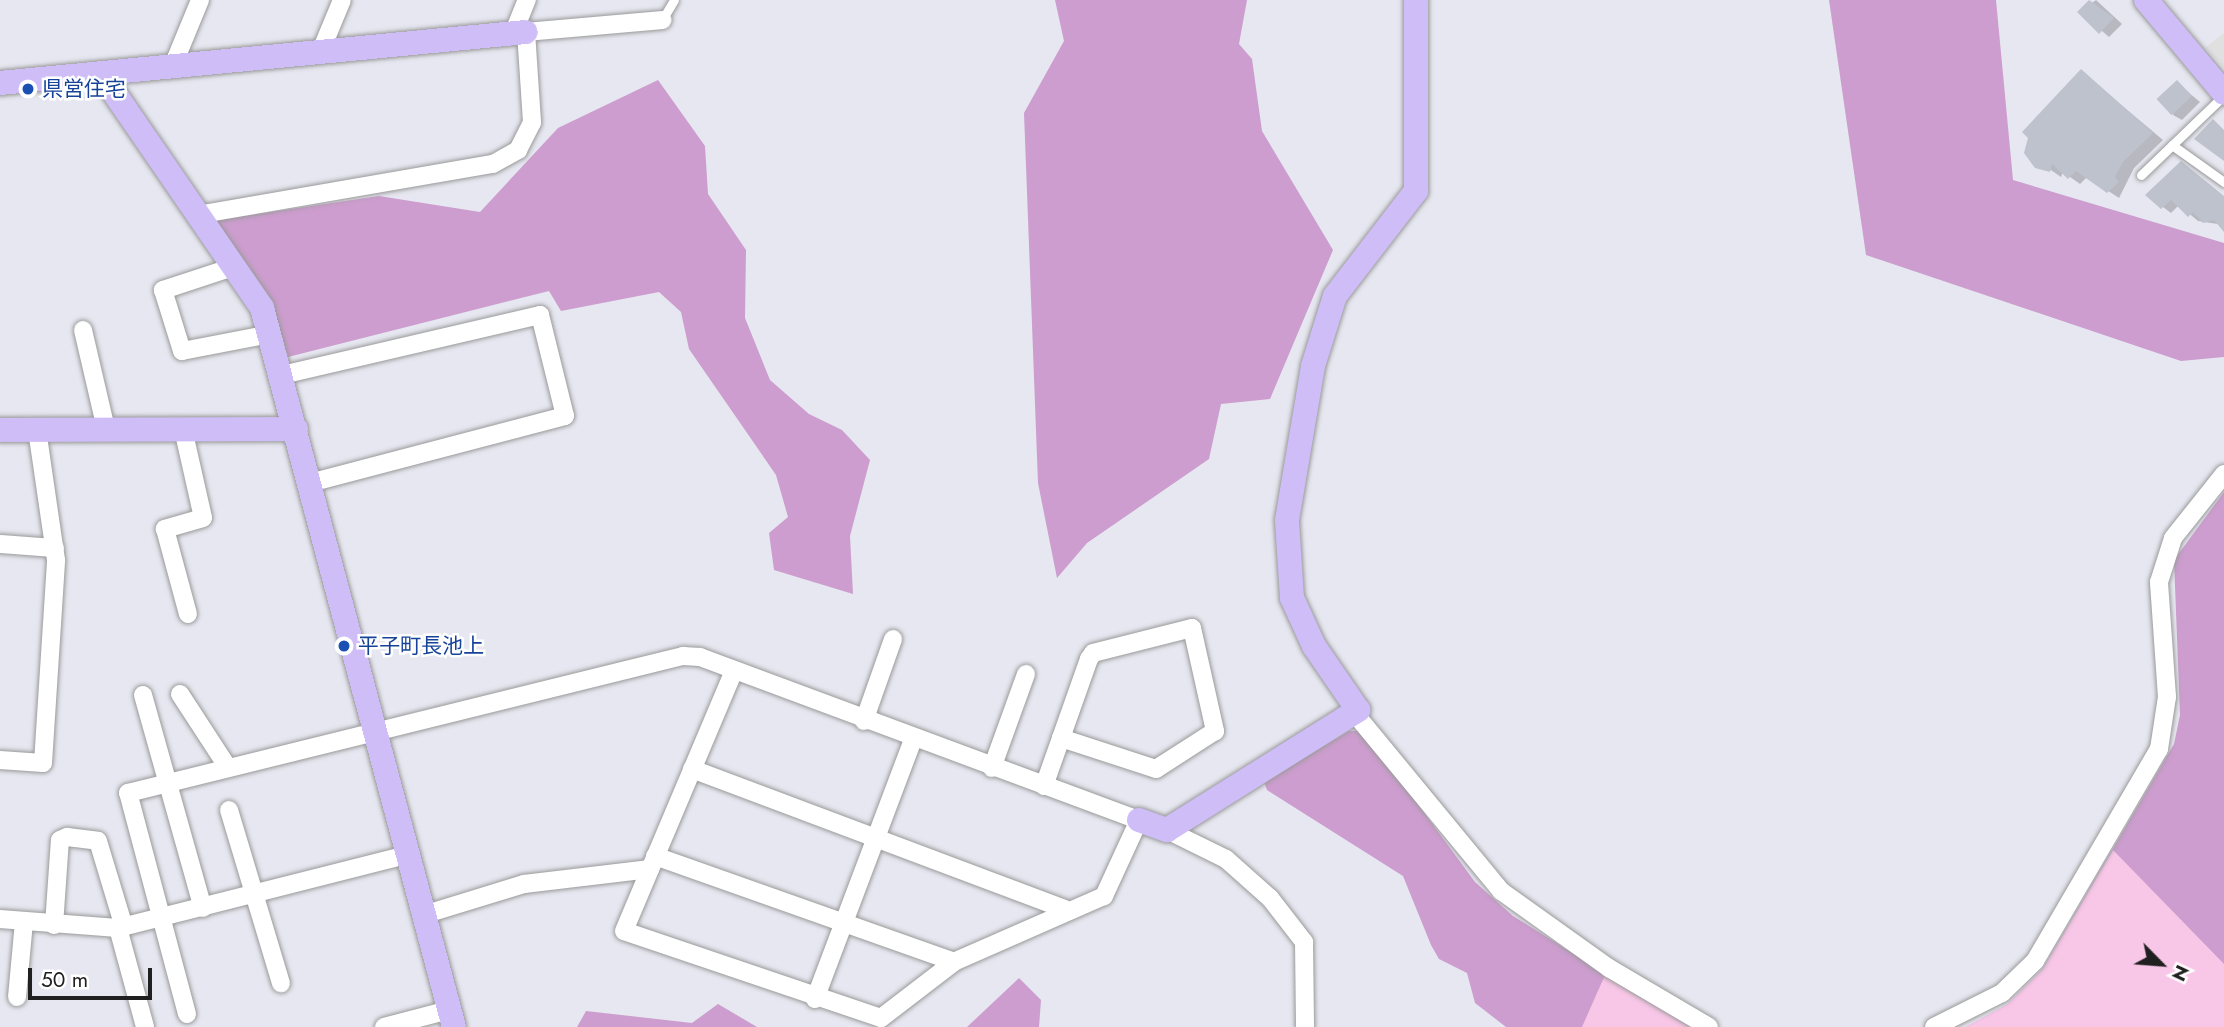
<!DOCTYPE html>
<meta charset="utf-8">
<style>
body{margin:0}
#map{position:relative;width:2224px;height:1027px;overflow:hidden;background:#e6e7f0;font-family:Jost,"Noto Sans JP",sans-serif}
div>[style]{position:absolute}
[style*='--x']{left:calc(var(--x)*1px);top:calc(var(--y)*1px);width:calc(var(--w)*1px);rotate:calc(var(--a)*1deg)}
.forest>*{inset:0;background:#cc9dce}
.park>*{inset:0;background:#f8c6e7}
.parking>*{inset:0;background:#e0e0e0}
.shadow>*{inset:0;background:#0003}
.building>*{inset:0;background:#bdc2cc;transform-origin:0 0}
.roads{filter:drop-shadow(0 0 2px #9a9a9a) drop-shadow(0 0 2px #9a9a9a)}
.lane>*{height:9px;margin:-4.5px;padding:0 4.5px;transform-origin:4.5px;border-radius:4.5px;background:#fff}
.street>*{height:18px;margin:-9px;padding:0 9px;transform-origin:9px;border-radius:9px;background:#fff}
.secondary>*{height:24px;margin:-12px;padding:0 12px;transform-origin:12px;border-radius:12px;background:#cfbdf8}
.dots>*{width:19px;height:19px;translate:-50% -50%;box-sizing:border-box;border:4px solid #fff;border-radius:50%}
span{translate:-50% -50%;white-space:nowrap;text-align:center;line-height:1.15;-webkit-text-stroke:5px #fff;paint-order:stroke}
.transit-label{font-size:21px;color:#164399}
.left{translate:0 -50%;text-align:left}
.north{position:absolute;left:2126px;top:929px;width:70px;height:70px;-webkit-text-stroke:5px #fff;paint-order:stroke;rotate:115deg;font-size:19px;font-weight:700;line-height:28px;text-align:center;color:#202020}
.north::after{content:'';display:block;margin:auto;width:24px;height:32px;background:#202020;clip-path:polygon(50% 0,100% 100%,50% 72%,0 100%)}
.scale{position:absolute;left:28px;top:968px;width:124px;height:32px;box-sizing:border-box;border:4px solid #202020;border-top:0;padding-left:9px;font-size:21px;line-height:24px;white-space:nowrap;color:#202020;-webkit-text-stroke:5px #fff;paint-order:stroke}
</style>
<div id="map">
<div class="forest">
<div style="clip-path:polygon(1055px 0,1247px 0,1239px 44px,1252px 59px,1262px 131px,1333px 250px,1270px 399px,1221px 404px,1209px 459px,1087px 543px,1057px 578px,1038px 483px,1024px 113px,1064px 41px)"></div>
<div style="clip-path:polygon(1829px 0,1996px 0,2013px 180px,2224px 243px,2224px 357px,2181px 361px,1866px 255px)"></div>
<div style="clip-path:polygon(658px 80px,705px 146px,708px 194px,746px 250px,745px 318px,770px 380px,809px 414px,842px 430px,870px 460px,850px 536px,853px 594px,774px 570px,769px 533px,788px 517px,776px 475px,689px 349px,681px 312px,659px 292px,561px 311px,549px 291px,288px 357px,271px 304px,211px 221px,379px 196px,480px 212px,558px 128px)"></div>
<div style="clip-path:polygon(2224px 492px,2224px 1027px,1966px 1027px,2008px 1004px,2042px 970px,2174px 744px,2180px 715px,2174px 560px)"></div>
<div style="clip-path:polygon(1349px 731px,1364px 731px,1475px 882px,1513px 916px,1691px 1027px,1506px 1027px,1475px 1003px,1467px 973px,1439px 959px,1431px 945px,1403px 876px,1267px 790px,1264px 782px)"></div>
<div style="clip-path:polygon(1019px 978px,1041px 1000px,1039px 1027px,967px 1027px)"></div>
<div style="clip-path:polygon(718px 1004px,757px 1027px,577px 1027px,586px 1011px,692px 1023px)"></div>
</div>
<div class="park">
<div style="clip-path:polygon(2113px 850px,2224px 964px,2224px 1027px,1966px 1027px,2008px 1004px,2042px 970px)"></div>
<div style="clip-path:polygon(1605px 975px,1691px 1027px,1582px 1027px)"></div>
</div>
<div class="parking">
<div style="clip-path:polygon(2224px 33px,2224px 68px,2205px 48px)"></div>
</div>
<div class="shadow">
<div style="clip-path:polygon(2096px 0,2122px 24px,2109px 37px,2080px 12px)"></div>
<div style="clip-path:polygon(2082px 72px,2163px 140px,2134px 168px,2119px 198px,2087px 177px,2080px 184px,2063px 172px,2061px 177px,2026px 153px)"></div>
<div style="clip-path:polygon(2177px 83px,2200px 102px,2182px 120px,2173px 115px)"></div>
<div style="clip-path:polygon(2147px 195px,2224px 198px,2224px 225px,2198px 221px,2179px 205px,2171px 213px)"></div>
</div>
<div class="building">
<div style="clip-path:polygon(2089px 0,2114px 18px,2099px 34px,2077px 12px)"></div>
<div style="clip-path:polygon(2081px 69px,2153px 133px,2123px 162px,2115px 177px,2119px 182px,2107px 193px,2076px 171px,2068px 179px,2052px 164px,2050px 172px,2035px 168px,2024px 153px,2028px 138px,2022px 132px)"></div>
<div style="left:2177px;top:80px;width:22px;height:28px;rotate:47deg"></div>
<div style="clip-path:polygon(2213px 119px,2224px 130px,2224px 161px,2194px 139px)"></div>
<div style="clip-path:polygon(2181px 161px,2224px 196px,2224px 232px,2214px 220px,2203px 223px,2193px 212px,2188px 217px,2171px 200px,2161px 209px,2145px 195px)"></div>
</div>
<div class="roads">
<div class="lane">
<div style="--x:662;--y:20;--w:23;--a:-59"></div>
<div style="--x:2172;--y:145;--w:64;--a:35.4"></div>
<div style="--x:2141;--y:175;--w:114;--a:-43.9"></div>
</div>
<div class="street">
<div style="--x:513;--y:34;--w:37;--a:-68"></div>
<div style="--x:320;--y:53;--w:57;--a:-67.5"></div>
<div style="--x:172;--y:68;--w:74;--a:-67.6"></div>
<div style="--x:197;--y:215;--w:300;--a:-9.8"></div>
<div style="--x:493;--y:164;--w:29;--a:-29"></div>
<div style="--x:518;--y:150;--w:31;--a:-63"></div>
<div style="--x:532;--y:122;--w:90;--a:-93.8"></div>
<div style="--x:526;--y:32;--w:137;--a:-5"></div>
<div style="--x:233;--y:267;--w:74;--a:161.8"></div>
<div style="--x:163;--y:290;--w:64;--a:72.7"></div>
<div style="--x:182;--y:351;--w:90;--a:-10.9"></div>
<div style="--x:83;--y:330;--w:102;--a:76.9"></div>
<div style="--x:282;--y:375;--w:265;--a:-13.1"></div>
<div style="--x:540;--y:315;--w:104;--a:76.1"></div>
<div style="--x:565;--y:416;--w:264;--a:165.3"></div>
<div style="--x:183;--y:429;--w:91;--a:77.3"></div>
<div style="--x:203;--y:518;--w:40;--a:164"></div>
<div style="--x:165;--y:529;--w:88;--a:74.9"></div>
<div style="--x:0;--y:544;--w:55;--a:4.2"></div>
<div style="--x:180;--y:694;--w:86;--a:56.9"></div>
<div style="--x:143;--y:695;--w:221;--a:74.3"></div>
<div style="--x:1356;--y:715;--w:228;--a:50.5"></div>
<div style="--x:1501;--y:891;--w:133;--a:35.5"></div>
<div style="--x:1609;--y:968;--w:116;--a:30.5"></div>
<div style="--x:864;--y:721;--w:87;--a:-70.5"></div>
<div style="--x:0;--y:760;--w:43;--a:4"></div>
<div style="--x:43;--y:763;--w:203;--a:-86.3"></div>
<div style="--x:56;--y:560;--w:131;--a:-98.3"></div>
<div style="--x:992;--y:768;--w:100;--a:-70.1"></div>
<div style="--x:692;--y:769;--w:398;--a:20.6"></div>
<div style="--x:1044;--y:786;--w:51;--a:-70.5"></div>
<div style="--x:1061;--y:738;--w:84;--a:-70.5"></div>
<div style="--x:1089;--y:659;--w:7;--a:-56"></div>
<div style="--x:1093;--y:653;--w:102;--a:-14.2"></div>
<div style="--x:1192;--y:628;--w:106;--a:77.4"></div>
<div style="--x:1215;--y:731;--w:70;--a:147.2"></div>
<div style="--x:1156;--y:769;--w:100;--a:-161.9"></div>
<div style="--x:229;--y:810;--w:181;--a:73.3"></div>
<div style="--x:1167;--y:830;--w:66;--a:26.2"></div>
<div style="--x:1226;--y:859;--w:59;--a:41.6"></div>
<div style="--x:1270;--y:898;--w:56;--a:52.3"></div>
<div style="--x:1304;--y:942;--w:85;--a:89.3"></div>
<div style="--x:655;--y:856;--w:317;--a:19.5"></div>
<div style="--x:423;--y:915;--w:106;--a:-17.1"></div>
<div style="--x:524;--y:884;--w:127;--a:-6.8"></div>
<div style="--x:0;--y:919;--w:118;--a:4.4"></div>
<div style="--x:118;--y:928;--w:298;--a:-14.2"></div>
<div style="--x:54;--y:925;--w:85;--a:-86"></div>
<div style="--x:60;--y:840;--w:8;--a:-23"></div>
<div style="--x:67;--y:837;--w:31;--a:7"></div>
<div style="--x:98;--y:841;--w:90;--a:73.2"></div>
<div style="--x:118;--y:928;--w:103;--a:74.7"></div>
<div style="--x:17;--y:997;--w:75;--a:-84.7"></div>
<div style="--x:815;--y:999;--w:277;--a:-69.3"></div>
<div style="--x:187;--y:1014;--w:229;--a:-104.9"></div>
<div style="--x:128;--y:793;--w:572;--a:-13.87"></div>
<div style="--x:683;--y:656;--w:17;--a:3"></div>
<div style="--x:700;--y:657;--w:468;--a:20.4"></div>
<div style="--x:1139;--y:820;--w:84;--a:114.7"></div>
<div style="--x:1104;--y:896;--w:164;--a:156.3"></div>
<div style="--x:954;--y:962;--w:92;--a:142.5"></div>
<div style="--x:881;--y:1018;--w:271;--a:-161.3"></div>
<div style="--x:624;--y:931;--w:283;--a:-67.1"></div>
<div style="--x:384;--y:1027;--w:67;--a:-14.7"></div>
<div style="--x:1934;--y:1027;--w:76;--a:-26.6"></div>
<div style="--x:2002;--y:993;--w:46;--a:-44.1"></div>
<div style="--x:2035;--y:961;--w:246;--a:-59.7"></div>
<div style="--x:2159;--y:749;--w:53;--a:-81.3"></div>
<div style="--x:2167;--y:697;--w:115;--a:-94"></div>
<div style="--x:2159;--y:582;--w:46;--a:-72.3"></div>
<div style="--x:2173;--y:538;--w:82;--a:-51.4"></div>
</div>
<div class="secondary">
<div style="--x:2146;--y:0;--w:121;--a:50"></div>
<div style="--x:102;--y:75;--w:283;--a:55.5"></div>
<div style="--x:262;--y:308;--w:744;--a:75.05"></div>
<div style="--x:0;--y:83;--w:528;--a:-5.54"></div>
<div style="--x:0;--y:430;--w:296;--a:-0.2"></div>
<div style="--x:1139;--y:820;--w:30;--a:20"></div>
<div style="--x:1167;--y:830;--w:226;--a:-32.1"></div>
<div style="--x:1358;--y:710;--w:78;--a:-124.5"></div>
<div style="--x:1314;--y:646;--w:53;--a:-114.6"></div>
<div style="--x:1292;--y:598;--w:78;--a:-93.7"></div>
<div style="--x:1287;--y:520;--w:156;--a:-80.4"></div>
<div style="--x:1313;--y:366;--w:73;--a:-72.6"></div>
<div style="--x:1335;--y:296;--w:133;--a:-52.4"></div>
<div style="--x:1416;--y:191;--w:191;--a:-90"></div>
</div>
</div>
<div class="dots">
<div style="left:28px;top:89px;background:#1a4fb4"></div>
<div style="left:344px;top:646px;background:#1a4fb4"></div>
</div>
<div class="transit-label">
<span class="left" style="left:42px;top:89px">県営住宅</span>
<span class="left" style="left:358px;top:646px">平子町長池上</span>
</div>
<div class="north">N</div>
<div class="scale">50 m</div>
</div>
